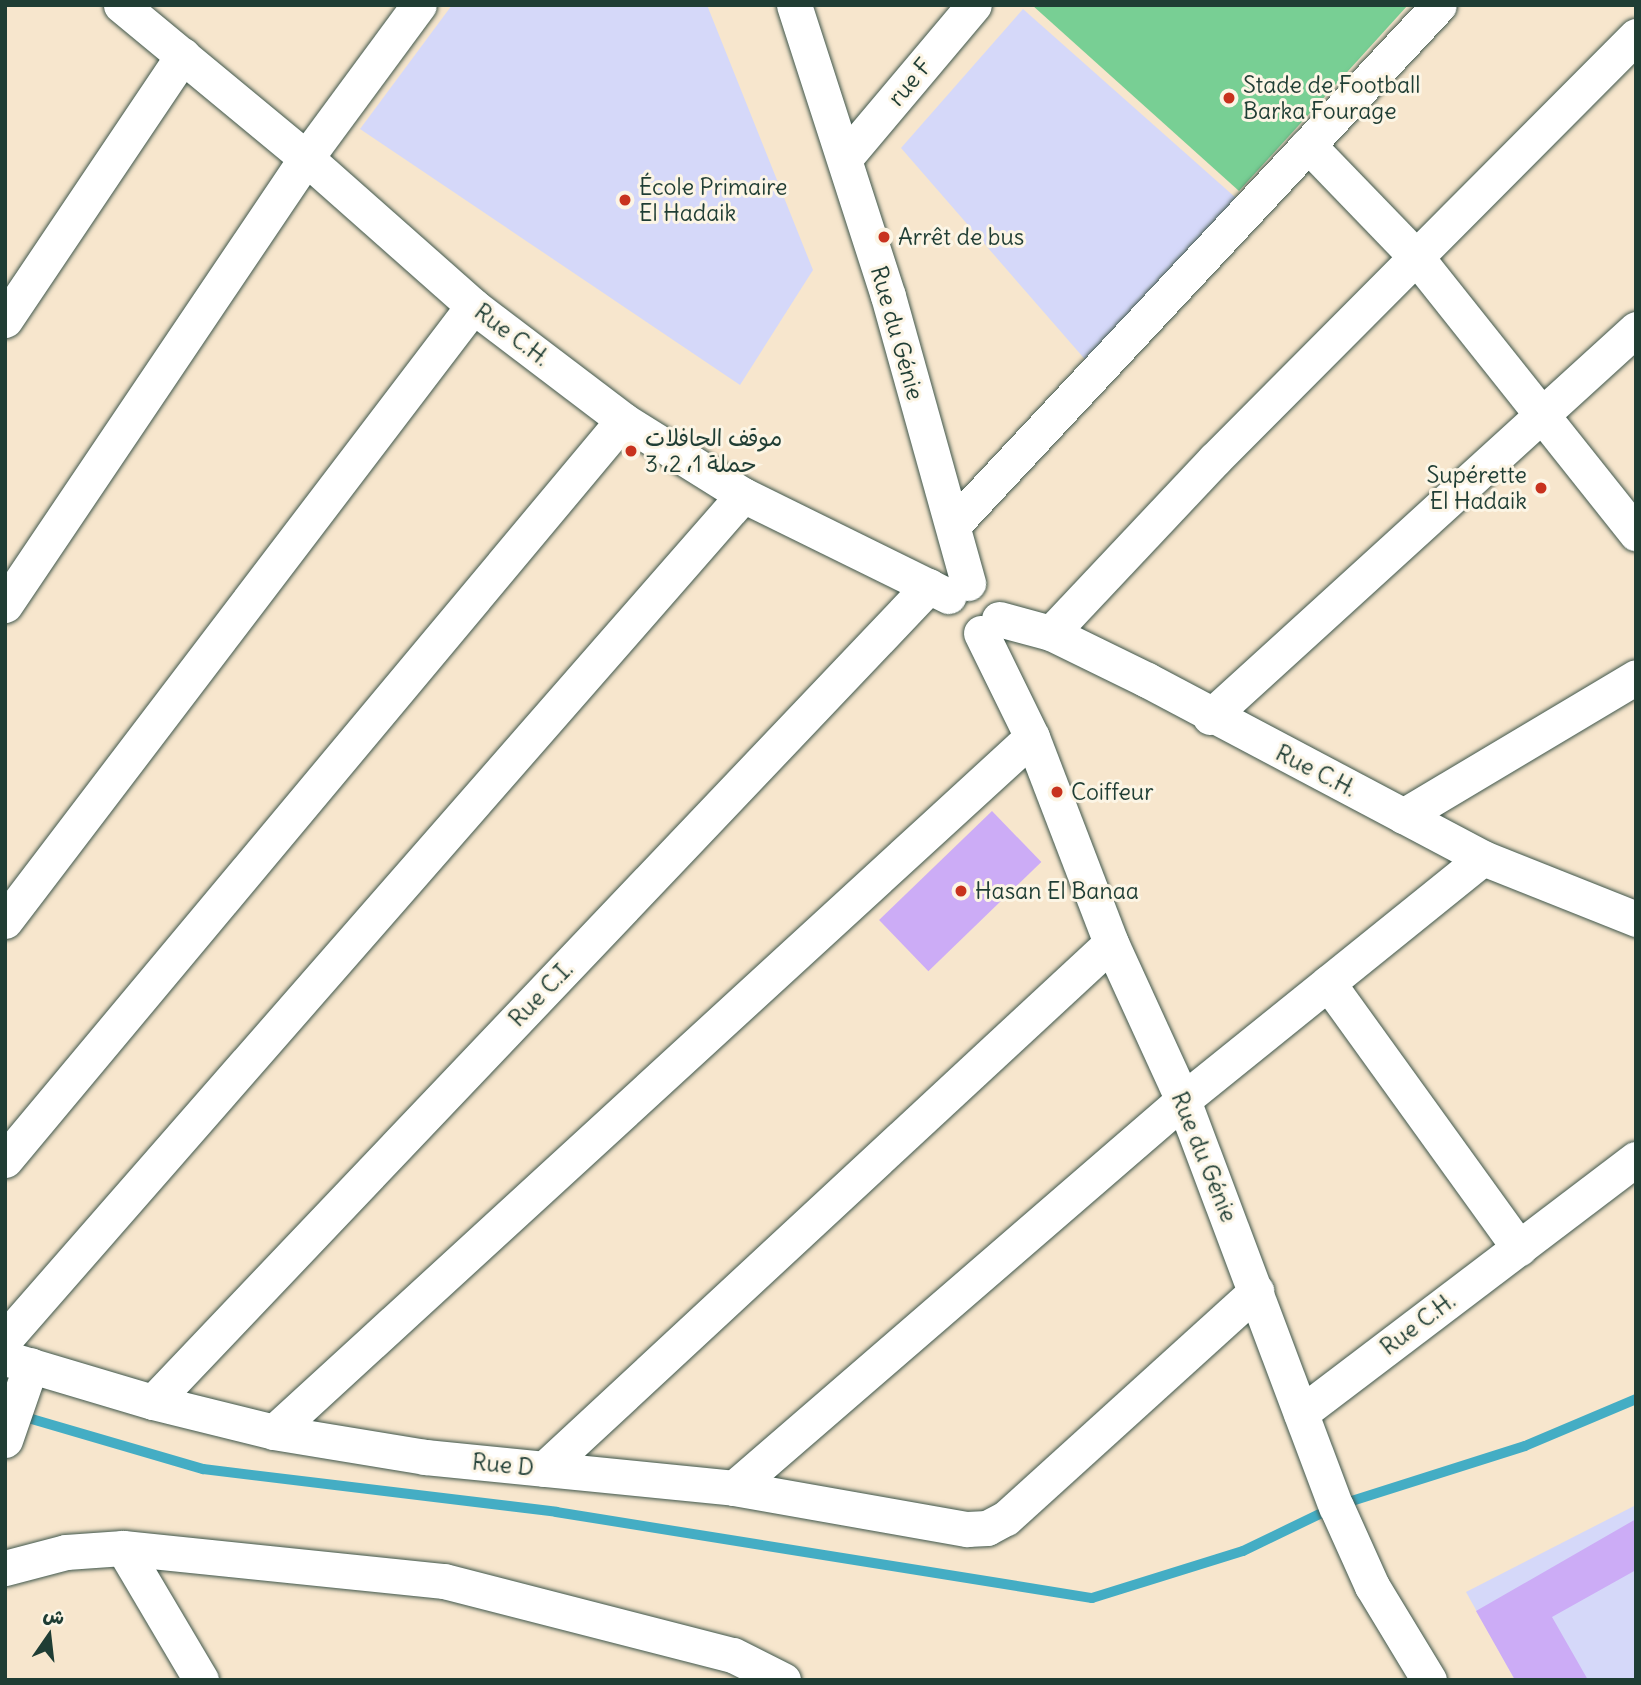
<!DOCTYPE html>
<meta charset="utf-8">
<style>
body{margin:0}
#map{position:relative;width:1641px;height:1685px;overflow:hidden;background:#f7e6cd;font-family:Delius,"Playpen Sans Arabic",sans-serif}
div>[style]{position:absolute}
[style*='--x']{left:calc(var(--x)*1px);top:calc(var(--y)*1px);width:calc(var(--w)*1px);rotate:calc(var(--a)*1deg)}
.built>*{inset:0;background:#d5d8f9}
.green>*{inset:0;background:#78cf94}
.stream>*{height:10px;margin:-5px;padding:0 5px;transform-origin:5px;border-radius:5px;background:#44adc4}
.building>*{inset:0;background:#ccacf6;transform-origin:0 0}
.roads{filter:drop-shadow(0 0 2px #3f564b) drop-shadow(0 0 2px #3f564b)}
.minor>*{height:35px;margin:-17.5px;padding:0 17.5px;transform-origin:17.5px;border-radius:17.5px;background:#fff}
.dots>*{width:19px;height:19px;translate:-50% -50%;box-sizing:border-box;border:4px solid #fcf5e5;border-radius:50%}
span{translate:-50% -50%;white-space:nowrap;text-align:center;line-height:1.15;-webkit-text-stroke:6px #fcf5e5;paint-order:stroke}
.street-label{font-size:23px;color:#1f3d34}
.poi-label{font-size:23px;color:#1f3d34}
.left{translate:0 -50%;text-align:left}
.right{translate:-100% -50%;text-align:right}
.frame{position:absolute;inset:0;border:7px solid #1f3d34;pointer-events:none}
.north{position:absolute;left:14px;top:1601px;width:70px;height:70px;-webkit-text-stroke:5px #fcf5e5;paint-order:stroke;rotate:14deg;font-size:19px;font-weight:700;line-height:28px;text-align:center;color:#1f3d34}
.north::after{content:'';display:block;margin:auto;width:24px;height:32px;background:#1f3d34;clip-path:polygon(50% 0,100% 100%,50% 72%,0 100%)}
</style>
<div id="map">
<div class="built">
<div style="clip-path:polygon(452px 5px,707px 5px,813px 270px,740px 385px,360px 129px)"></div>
<div style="clip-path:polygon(1023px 9px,1236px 198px,1089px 364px,901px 148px)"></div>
<div style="clip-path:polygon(1636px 1505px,1636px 1680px,1515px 1680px,1466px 1592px)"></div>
</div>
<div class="green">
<div style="clip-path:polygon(1032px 5px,1408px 5px,1239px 191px)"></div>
</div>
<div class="stream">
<div style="--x:18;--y:1415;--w:193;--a:16.3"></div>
<div style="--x:203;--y:1469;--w:356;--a:6.9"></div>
<div style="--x:556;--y:1512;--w:543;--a:9.12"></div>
<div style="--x:1092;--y:1598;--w:158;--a:-17.3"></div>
<div style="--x:1243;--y:1551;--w:103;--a:-25.8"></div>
<div style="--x:1336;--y:1506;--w:198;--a:-17.6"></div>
<div style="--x:1525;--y:1446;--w:121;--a:-22.9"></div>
</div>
<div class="building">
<div style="left:992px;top:811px;width:71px;height:157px;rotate:46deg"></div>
<div style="clip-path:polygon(1636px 1519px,1636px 1570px,1552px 1617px,1588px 1680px,1515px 1680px,1476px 1611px)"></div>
</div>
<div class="roads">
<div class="minor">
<div style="--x:121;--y:5;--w:240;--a:39.6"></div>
<div style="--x:306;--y:158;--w:223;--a:41.5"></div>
<div style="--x:473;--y:306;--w:188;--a:37.2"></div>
<div style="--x:623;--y:420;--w:142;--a:32"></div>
<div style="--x:743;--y:495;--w:229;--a:26.2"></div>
<div style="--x:794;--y:5;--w:306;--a:72.1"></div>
<div style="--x:888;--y:296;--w:298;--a:74.4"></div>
<div style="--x:1308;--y:145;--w:157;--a:46"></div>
<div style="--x:1417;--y:258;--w:352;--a:51.5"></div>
<div style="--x:845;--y:158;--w:200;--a:-49.9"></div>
<div style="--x:5;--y:320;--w:319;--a:-56.1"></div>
<div style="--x:954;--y:524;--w:710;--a:-46.94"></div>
<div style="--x:5;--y:605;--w:539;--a:-56.04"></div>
<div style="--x:306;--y:158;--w:190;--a:-53.6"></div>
<div style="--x:999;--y:619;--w:54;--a:15.1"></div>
<div style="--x:1051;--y:633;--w:107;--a:26.1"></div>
<div style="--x:1147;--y:680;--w:380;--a:27.9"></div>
<div style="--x:1483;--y:858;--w:165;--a:21.7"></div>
<div style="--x:981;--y:633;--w:116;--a:63.9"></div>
<div style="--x:1032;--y:737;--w:221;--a:69"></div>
<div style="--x:1111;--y:943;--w:173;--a:65.4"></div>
<div style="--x:1183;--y:1100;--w:434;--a:69.4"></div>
<div style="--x:1336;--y:1506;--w:88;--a:65.8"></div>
<div style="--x:1372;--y:1586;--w:110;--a:58.8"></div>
<div style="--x:1051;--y:633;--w:238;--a:-46.7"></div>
<div style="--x:1214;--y:460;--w:598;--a:-45.14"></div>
<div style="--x:1210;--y:717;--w:576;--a:-42.33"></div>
<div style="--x:1403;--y:816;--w:271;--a:-30.8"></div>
<div style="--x:5;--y:921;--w:773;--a:-52.73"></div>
<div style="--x:1328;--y:983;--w:327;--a:54.2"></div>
<div style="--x:5;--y:1160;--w:964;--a:-50.13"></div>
<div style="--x:5;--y:1339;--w:1121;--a:-48.83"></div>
<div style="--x:5;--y:1358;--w:154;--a:16.6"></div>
<div style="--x:153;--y:1402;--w:125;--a:13.9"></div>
<div style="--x:274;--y:1432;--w:153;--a:9.4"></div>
<div style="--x:425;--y:1457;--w:311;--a:5.7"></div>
<div style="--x:734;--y:1488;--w:237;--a:10"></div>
<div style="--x:967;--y:1529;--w:20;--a:-3"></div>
<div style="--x:987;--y:1528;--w:21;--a:-28"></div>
<div style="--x:1006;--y:1518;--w:338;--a:-42.2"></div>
<div style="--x:153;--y:1402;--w:1126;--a:-46.44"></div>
<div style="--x:1301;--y:1413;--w:420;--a:-37.2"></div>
<div style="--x:274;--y:1432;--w:1028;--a:-42.52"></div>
<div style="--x:5;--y:1440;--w:79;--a:-70.9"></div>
<div style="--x:544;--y:1469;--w:773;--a:-42.85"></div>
<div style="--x:734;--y:1488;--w:593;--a:-40.83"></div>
<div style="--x:1183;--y:1100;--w:385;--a:-38.9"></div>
<div style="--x:123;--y:1548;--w:153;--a:59.4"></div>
<div style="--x:5;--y:1568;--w:63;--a:-14.7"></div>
<div style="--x:66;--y:1552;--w:57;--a:-4"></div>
<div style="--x:123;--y:1548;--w:323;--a:5.9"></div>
<div style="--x:444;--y:1581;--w:298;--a:14.4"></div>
<div style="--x:733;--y:1655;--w:56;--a:26.6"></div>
</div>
</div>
<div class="dots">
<div style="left:1229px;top:98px;background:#c8321e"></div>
<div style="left:625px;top:200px;background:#c8321e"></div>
<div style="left:884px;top:237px;background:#c8321e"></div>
<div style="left:631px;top:451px;background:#c8321e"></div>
<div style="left:1541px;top:488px;background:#c8321e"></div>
<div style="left:1057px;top:792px;background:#c8321e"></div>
<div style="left:961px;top:891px;background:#c8321e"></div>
</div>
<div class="street-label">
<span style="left:910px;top:82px;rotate:-50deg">rue F</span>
<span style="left:897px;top:333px;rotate:74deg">Rue du Génie</span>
<span style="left:512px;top:335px;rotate:37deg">Rue C.H.</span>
<span style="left:1316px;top:771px;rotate:27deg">Rue C.H.</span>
<span style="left:541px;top:994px;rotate:-46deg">Rue C.I.</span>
<span style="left:1204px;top:1157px;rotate:68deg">Rue du Génie</span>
<span style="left:1418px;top:1324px;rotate:-37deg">Rue C.H.</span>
<span style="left:503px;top:1465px;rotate:6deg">Rue D</span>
</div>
<div class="poi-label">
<span class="left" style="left:1243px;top:98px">Stade de Football<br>Barka Fourage</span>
<span class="left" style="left:639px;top:200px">École Primaire<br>El Hadaik</span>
<span class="left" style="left:898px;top:237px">Arrêt de bus</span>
<span class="left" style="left:645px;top:451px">موقف الحافلات<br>حملة 1، 2، 3</span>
<span class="right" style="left:1527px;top:488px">Supérette<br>El Hadaik</span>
<span class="left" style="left:1071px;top:792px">Coiffeur</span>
<span class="left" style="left:975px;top:891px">Hasan El Banaa</span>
</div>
<div class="frame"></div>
<div class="north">ش</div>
</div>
